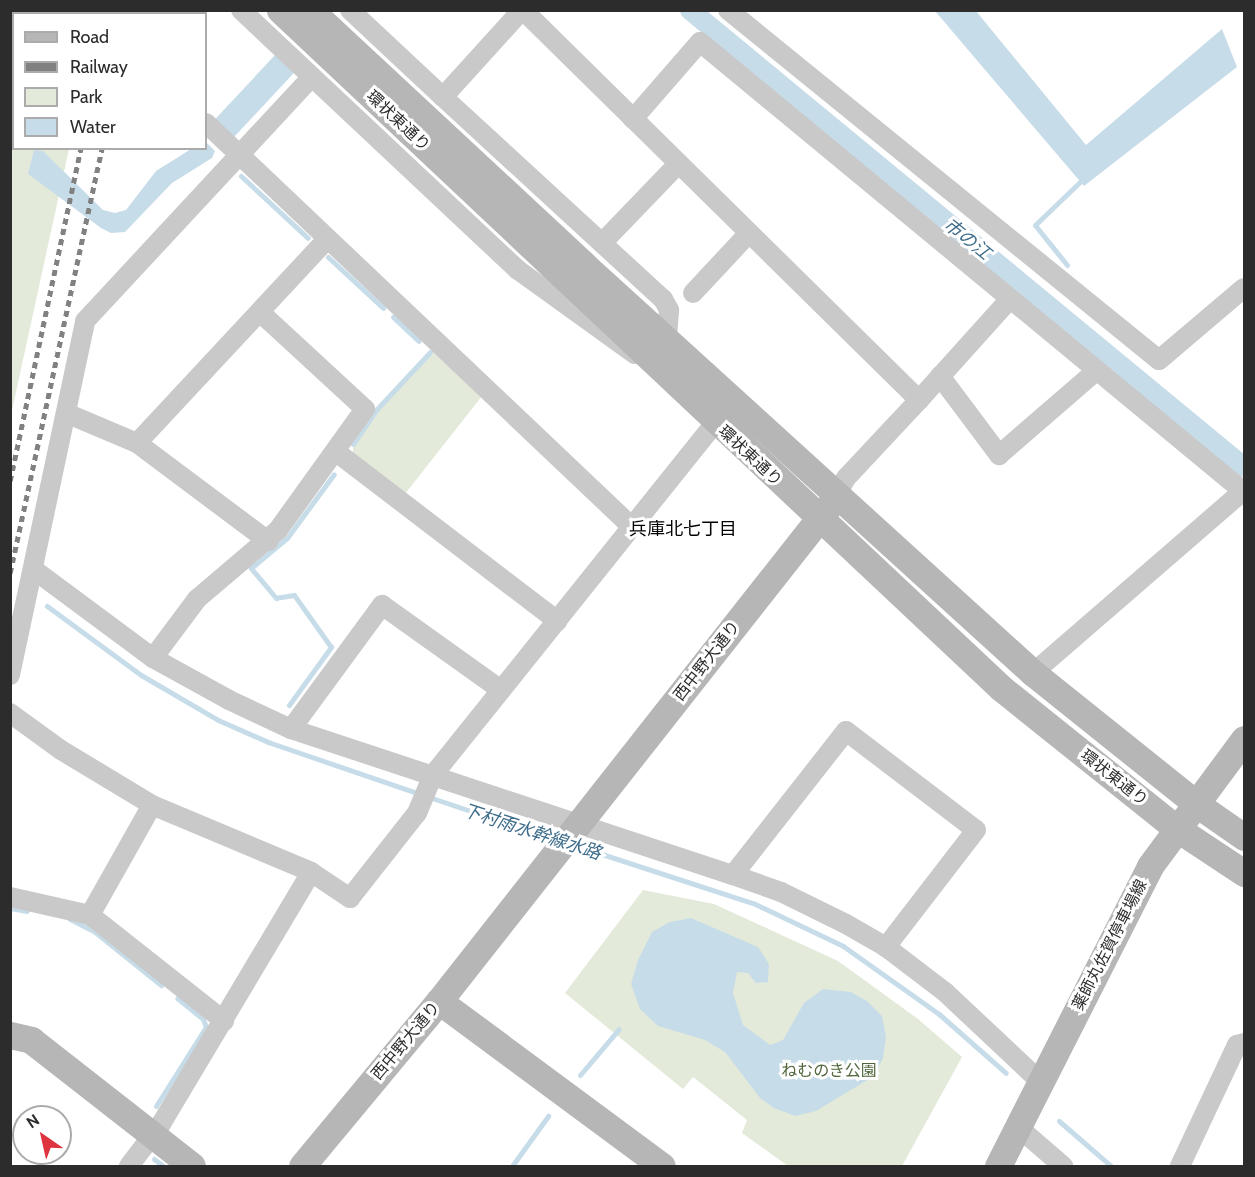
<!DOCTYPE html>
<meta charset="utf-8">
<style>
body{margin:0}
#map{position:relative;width:1255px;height:1177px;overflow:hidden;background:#fff;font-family:Cabin,"Noto Sans JP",sans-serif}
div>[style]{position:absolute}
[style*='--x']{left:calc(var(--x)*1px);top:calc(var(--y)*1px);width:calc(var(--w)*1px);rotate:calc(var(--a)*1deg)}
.green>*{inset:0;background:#e3eada}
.water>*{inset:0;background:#c7dce9;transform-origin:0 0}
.stream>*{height:5px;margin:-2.5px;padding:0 2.5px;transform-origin:2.5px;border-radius:2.5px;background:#c7dce9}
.canal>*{height:20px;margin:-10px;padding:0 10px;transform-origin:10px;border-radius:10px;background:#c7dce9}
.street>*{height:20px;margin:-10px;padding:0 10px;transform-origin:10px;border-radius:10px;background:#c9c9c9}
.secondary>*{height:27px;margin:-13.5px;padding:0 13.5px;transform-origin:13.5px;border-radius:13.5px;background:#b6b6b6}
.rail>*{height:4.5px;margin-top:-2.25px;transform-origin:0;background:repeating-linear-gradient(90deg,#818181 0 6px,transparent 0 10.5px)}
span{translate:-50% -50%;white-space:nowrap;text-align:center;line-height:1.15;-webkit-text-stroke:6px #fff;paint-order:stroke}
.street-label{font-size:16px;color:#2c2c2c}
.park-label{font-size:16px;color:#50663c}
.water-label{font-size:18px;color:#3e6d8b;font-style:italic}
.neighbourhood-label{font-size:18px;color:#000}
.frame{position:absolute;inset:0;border:12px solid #2c2c2c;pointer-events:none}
.legend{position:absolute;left:12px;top:12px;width:195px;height:138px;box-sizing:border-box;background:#fff;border:2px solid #ababab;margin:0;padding:8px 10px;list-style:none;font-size:18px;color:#2c2c2c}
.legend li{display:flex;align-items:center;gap:12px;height:30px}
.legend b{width:30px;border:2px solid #ababab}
.north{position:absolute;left:12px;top:1105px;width:60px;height:60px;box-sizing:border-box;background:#fff;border:2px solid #ababab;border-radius:50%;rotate:326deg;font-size:16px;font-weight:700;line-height:24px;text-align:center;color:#2c2c2c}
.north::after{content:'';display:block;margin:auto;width:21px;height:27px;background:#de3440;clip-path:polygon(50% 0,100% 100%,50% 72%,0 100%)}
</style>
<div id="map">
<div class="green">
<div style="clip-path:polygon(11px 11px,100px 11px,14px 14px,14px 148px,69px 149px,11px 415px)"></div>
<div style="clip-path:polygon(432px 351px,482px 396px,405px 494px,353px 453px,353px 444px,376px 410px)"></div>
<div style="clip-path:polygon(643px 890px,714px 904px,838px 961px,918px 1019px,962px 1057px,902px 1166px,788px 1166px,742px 1133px,747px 1120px,693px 1077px,683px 1089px,565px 993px)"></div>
</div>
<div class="water">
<div style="clip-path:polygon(935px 11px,976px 11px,1086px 145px,1222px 29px,1237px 67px,1084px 186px)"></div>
<div style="left:275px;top:55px;width:26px;height:90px;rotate:43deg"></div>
<div style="clip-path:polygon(206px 142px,215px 151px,212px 158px,172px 183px,125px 232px,111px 233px,101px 228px,28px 174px,34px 150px,43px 151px,103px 210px,115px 213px,126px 210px,156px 171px,191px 149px,206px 148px)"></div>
<div style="clip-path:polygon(691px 918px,758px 947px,769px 964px,768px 982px,756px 983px,748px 973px,737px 972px,733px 993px,743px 1025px,770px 1045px,783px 1040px,804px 1003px,823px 989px,851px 992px,867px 1001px,882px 1016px,886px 1037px,883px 1058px,874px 1076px,816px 1111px,795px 1116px,774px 1108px,760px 1098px,725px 1052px,705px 1040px,658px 1026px,640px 1009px,631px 984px,638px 960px,652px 932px,670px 922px)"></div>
</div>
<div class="stream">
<div style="--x:241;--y:176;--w:91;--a:42.8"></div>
<div style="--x:328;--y:257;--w:75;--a:42.8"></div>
<div style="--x:1067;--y:265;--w:51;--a:-128.7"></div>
<div style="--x:1035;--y:225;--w:66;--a:-43.8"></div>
<div style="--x:393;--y:317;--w:35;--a:43"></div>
<div style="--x:353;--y:444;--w:41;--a:-55.9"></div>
<div style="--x:376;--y:410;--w:79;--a:-47"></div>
<div style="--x:47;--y:606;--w:117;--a:36.3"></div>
<div style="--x:141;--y:675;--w:89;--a:30.3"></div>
<div style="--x:218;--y:720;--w:55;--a:23.7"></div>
<div style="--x:268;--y:742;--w:161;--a:18.9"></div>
<div style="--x:289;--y:705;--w:72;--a:-54.1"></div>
<div style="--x:331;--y:647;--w:64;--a:-125.4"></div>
<div style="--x:294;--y:595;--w:18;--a:171"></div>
<div style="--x:276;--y:598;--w:39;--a:-130"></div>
<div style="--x:251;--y:568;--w:47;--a:-39.8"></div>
<div style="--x:287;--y:538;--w:79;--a:-53.7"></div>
<div style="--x:429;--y:797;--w:135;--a:18.6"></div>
<div style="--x:571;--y:844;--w:191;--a:18"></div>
<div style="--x:753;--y:903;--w:100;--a:25.5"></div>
<div style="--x:843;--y:946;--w:118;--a:35.3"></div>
<div style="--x:939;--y:1014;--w:89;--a:41.4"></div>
<div style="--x:10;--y:908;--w:17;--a:10"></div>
<div style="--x:70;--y:919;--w:28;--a:27"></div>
<div style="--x:95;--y:932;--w:85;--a:38.8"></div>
<div style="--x:580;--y:1075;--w:60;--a:-49.7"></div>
<div style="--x:156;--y:1106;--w:93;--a:-57.7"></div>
<div style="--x:206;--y:1027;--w:9;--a:-111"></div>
<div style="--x:203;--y:1019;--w:33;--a:-141"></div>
<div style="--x:1059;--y:1121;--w:69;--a:40.9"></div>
<div style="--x:154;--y:1159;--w:11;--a:38"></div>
<div style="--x:512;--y:1166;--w:62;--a:-54.2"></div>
</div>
<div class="canal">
<div style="--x:690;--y:10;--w:718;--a:39.52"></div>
</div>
<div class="street">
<div style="--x:241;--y:10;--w:380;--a:43.2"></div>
<div style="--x:518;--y:270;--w:144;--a:35.7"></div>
<div style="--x:350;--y:10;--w:127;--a:43.1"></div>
<div style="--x:443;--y:97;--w:118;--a:-47.8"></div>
<div style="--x:523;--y:10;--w:556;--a:44.56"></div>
<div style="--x:919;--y:400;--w:107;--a:133.1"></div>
<div style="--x:846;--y:478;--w:21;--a:119"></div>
<div style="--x:728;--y:10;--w:555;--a:39.08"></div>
<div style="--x:1159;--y:360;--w:111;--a:-40.3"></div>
<div style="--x:148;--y:14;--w:4;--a:-76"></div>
<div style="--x:443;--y:97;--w:299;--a:42.6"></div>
<div style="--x:663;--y:299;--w:13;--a:61"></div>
<div style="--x:669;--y:310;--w:28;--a:94"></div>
<div style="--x:633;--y:119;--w:102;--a:-49"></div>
<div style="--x:700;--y:42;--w:705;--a:39.59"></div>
<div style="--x:206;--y:123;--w:587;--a:43.48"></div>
<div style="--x:602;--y:243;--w:110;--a:-46.1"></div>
<div style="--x:693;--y:293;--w:82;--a:-47"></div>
<div style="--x:940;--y:376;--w:99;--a:53.2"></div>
<div style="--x:999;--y:455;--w:128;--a:-40.9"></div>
<div style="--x:919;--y:400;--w:135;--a:-48"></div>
<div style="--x:66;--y:413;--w:77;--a:22.9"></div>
<div style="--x:137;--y:443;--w:164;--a:36.8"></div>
<div style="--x:137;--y:443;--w:277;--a:-47"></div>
<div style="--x:335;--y:451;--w:280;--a:37.4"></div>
<div style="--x:33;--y:569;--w:149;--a:36.6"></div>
<div style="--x:153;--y:658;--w:87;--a:28.9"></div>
<div style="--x:229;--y:700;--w:68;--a:25.1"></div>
<div style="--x:291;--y:729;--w:465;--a:18.3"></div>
<div style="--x:733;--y:875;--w:51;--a:19.5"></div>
<div style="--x:781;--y:892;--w:72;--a:26.2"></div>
<div style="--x:846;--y:924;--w:46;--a:29.9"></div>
<div style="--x:886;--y:947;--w:74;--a:37.3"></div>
<div style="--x:945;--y:992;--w:132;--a:43.2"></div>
<div style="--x:153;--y:658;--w:74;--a:-53.3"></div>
<div style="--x:197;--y:599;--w:106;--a:-40.4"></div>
<div style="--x:278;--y:530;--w:149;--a:-54.3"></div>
<div style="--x:365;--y:409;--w:143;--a:-137.3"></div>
<div style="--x:1033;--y:673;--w:279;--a:-40.9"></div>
<div style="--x:10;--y:675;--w:362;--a:-78"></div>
<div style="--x:85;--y:321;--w:332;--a:-47.1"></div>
<div style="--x:10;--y:713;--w:63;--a:36"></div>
<div style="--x:61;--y:750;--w:106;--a:31.1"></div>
<div style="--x:152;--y:805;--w:173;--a:22.8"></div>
<div style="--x:311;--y:872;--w:47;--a:33.7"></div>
<div style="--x:350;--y:898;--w:108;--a:-51.8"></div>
<div style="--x:417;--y:813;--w:41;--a:-67.2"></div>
<div style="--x:433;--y:775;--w:451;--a:-51.3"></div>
<div style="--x:291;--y:729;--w:154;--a:-53.7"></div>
<div style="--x:382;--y:605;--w:146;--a:35.5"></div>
<div style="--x:733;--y:875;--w:183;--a:-51.9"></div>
<div style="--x:846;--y:731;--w:163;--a:37.3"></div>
<div style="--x:976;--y:830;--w:148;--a:127.6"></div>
<div style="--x:10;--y:897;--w:82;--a:12.7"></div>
<div style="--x:90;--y:915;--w:171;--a:38.3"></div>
<div style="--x:90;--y:915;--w:126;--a:-60.6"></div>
<div style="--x:1018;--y:1127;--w:60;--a:40.9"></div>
<div style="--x:129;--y:1166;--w:53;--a:-52.7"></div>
<div style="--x:161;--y:1124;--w:293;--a:-59.2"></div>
<div style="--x:1180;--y:1166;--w:134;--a:-64.8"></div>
<div style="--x:1237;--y:1045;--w:7;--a:-16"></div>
</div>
<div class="secondary">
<div style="--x:280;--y:10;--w:990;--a:43.24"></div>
<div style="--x:1001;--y:688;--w:224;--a:38.7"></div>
<div style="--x:1176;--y:828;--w:82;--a:33.5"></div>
<div style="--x:310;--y:10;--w:374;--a:42.9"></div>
<div style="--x:584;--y:265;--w:607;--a:42.26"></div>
<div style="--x:1033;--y:673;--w:208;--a:38.7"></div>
<div style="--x:1195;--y:803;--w:60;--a:34.8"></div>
<div style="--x:439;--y:1001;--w:277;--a:36.5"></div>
<div style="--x:10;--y:1035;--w:22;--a:13"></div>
<div style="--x:31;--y:1040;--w:204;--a:38"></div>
<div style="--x:302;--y:1166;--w:214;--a:-50.3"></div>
<div style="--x:439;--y:1001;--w:629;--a:-51.78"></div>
<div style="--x:998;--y:1166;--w:336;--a:-63.1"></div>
<div style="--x:1150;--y:866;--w:158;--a:-53.5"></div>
</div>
<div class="rail">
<div style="--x:110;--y:14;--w:4;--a:-76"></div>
<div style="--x:131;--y:14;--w:4;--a:-76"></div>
<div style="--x:10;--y:481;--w:340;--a:-78"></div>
<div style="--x:10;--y:573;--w:435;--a:-77.8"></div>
</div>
<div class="street-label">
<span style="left:398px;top:121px;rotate:43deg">環状東通り</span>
<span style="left:750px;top:456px;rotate:43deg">環状東通り</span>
<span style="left:707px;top:661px;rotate:-52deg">西中野大通り</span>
<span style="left:1114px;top:778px;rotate:38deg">環状東通り</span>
<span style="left:1110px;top:945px;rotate:-63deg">薬師丸佐賀停車場線</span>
<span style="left:406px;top:1041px;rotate:-50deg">西中野大通り</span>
</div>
<div class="park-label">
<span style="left:829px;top:1071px">ねむのき公園</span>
</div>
<div class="water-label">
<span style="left:967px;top:239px;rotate:39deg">市の江</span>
<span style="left:532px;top:832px;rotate:18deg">下村雨水幹線水路</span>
</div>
<div class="neighbourhood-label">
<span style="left:683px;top:529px">兵庫北七丁目</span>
</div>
<div class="frame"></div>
<ul class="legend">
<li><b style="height:8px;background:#b6b6b6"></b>Road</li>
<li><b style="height:8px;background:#818181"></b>Railway</li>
<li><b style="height:16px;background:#e3eada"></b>Park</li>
<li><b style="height:16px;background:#c7dce9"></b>Water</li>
</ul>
<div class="north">N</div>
</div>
